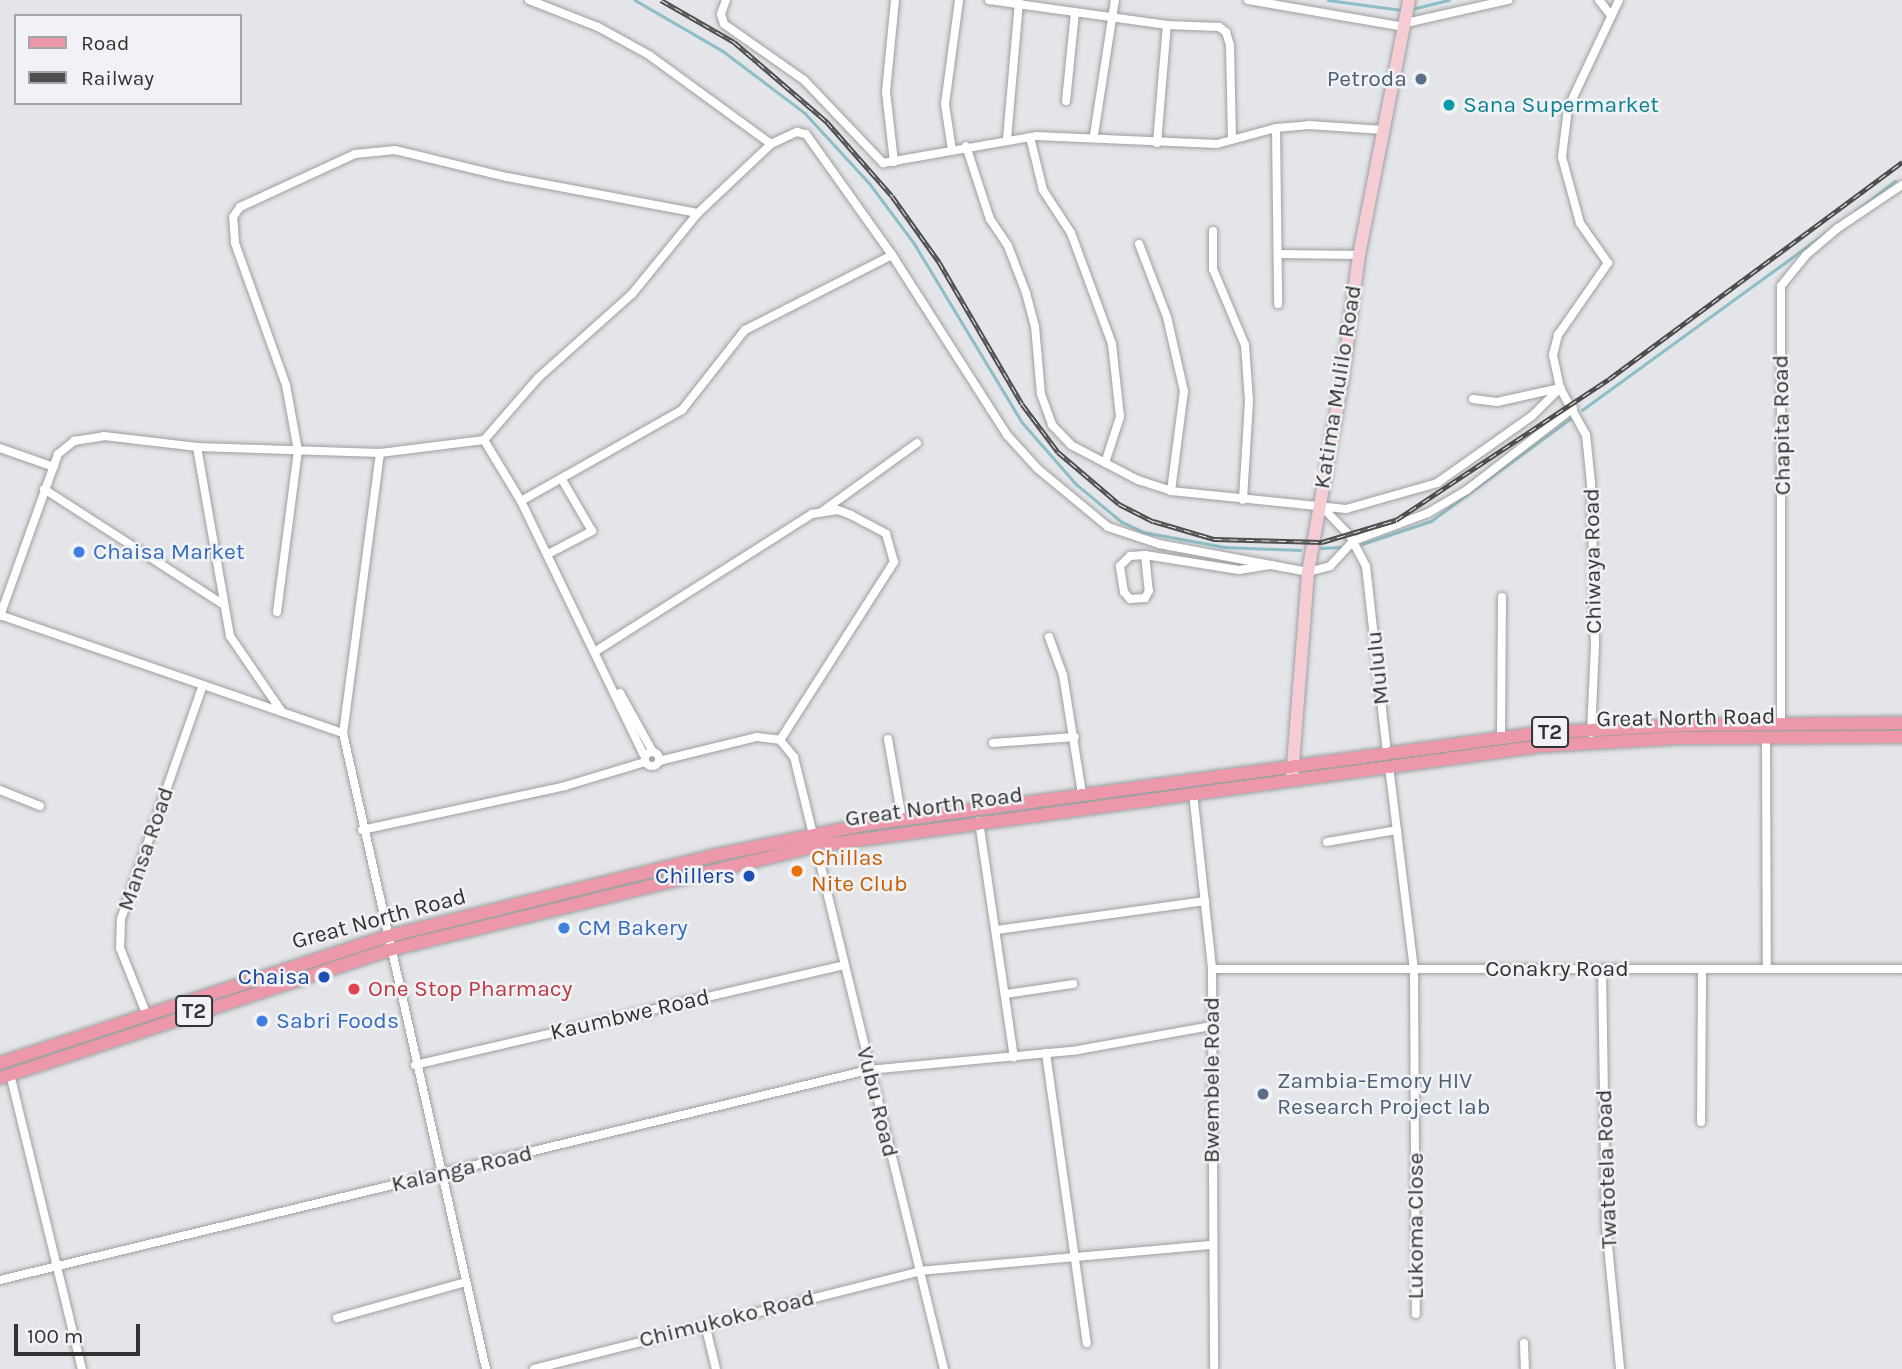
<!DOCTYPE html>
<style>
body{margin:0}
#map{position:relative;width:1902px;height:1369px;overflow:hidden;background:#e3e5e8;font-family:Karla,sans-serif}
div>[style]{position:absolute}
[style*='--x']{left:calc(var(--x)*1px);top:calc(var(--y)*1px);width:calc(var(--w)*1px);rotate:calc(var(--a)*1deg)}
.stream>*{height:2.5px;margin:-1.25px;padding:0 1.25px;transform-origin:1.25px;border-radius:1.25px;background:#8dbdc6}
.roads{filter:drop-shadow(0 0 2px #9d9fa1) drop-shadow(0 0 2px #9d9fa1)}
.street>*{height:8px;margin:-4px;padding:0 4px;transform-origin:4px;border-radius:4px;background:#fff}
.street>.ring{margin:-4px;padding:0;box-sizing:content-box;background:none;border:8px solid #fff;border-radius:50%}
.secondary>*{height:12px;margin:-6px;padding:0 6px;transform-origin:6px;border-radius:6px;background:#f6ccd4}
.primary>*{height:12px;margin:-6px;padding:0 6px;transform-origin:6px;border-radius:6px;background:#ed98aa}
.rail>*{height:5px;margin-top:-2.5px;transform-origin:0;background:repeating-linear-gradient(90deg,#f0f2f5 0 8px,#4d4e4f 0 16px);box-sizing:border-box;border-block:2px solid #4d4e4f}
.dots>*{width:19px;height:19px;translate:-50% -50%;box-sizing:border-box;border:4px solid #f0f2f5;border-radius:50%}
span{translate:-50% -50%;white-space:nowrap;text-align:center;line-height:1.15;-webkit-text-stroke:5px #f0f2f5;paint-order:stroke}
.shield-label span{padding:2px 5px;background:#f0f2f5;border:2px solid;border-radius:5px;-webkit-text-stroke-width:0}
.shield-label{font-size:21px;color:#313233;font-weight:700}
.service-label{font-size:23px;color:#4e5e75}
.right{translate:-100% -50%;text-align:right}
.left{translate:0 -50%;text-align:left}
.culture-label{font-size:23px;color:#0d838f}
.street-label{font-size:23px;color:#313233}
.shop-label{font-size:23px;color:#366cbe}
.food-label{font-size:23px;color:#c56008}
.transit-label{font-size:23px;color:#164399}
.health-label{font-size:23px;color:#be3a42}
.legend{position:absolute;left:14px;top:14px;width:228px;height:91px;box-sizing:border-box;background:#f0f2f5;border:2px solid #a4a5a7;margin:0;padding:9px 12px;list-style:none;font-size:21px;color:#313233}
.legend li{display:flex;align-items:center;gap:14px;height:35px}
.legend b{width:35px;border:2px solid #a4a5a7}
.scale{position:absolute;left:14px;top:1324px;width:126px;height:32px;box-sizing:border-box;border:4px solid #313233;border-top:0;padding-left:9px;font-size:21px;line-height:24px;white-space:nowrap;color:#313233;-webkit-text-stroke:5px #f0f2f5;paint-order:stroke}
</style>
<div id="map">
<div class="stream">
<div style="--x:635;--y:0;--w:102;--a:30.1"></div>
<div style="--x:723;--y:51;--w:103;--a:37.1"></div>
<div style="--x:805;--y:113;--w:96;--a:47.5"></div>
<div style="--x:870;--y:184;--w:74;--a:53.3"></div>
<div style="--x:914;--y:243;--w:209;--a:58.9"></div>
<div style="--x:1022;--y:422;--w:82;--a:48.9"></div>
<div style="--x:1076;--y:484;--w:60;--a:39.6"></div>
<div style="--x:1122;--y:522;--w:23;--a:25"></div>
<div style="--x:1143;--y:532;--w:83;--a:10.4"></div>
<div style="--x:1225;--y:547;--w:75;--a:2.3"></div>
<div style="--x:1328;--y:0;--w:74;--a:7.8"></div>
<div style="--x:1412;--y:9;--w:38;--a:-14"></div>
<div style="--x:1856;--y:211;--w:49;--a:-37.6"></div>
<div style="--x:1582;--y:410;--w:301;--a:-36"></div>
<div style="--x:1362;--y:544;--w:73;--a:-18.4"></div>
<div style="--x:1431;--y:521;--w:177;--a:-36.3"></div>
<div style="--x:1321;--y:548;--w:19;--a:-3"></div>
</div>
<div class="roads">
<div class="street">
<div style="--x:726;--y:0;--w:15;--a:110"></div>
<div style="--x:721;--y:14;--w:10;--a:73"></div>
<div style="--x:724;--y:24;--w:98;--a:35"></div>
<div style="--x:804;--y:80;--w:115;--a:46.4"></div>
<div style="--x:883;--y:163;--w:155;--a:-10"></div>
<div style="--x:1036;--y:136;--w:181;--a:2.5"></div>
<div style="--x:1217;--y:144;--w:61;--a:-15.2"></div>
<div style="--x:1276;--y:128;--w:33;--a:-5"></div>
<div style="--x:1309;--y:125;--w:74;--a:3.9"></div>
<div style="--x:989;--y:0;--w:180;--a:8"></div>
<div style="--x:1167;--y:25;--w:52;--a:2.2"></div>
<div style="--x:1219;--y:27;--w:9;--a:36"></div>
<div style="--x:1226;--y:32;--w:14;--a:73"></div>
<div style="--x:1230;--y:45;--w:92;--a:88.8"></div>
<div style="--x:1248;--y:0;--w:159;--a:9.8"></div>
<div style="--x:1599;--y:0;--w:18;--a:52"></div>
<div style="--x:1406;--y:23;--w:105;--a:-12.7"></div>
<div style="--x:1066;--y:101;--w:88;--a:-84.2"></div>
<div style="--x:1276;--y:128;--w:176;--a:89.3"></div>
<div style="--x:1094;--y:135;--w:137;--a:-81.2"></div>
<div style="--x:1030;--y:137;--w:55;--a:76.2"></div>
<div style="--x:1043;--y:190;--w:51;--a:56.9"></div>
<div style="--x:1071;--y:233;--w:118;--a:69.7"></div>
<div style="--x:1112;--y:344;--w:73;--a:83.7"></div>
<div style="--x:1120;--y:417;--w:48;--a:108.1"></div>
<div style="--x:1007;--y:139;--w:137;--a:-85"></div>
<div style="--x:1157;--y:143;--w:118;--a:-85.2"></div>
<div style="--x:771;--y:144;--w:29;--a:-25"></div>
<div style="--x:797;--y:132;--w:9;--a:13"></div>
<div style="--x:806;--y:134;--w:148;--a:54.6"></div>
<div style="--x:892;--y:255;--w:214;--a:57.4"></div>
<div style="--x:1007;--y:435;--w:46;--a:47.6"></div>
<div style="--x:1038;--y:469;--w:91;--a:39.6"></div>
<div style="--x:1108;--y:527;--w:54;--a:18.4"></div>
<div style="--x:1159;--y:544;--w:152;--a:10.6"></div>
<div style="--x:1308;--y:572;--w:23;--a:-15"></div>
<div style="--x:1330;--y:566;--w:34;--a:-47"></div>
<div style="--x:1353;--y:541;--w:80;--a:-20.5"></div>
<div style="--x:1428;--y:513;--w:45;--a:-30.5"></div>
<div style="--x:1467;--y:490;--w:134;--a:-37.7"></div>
<div style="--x:966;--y:146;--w:77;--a:71.8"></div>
<div style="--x:990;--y:219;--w:32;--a:56"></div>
<div style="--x:1008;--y:246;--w:50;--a:69"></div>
<div style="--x:1026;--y:293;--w:34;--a:75"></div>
<div style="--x:1035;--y:326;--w:68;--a:85"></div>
<div style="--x:1041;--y:394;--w:33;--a:70"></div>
<div style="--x:1052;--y:425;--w:28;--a:46"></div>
<div style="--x:1071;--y:445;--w:76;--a:27.6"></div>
<div style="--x:1138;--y:480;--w:35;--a:18"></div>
<div style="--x:1171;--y:491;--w:176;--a:5.9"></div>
<div style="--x:1346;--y:509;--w:95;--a:-15.9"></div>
<div style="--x:1437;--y:483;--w:116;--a:-35.2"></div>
<div style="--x:1532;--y:416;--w:40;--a:-45"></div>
<div style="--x:952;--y:150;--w:47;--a:-98.7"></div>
<div style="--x:945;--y:104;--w:105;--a:-82.3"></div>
<div style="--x:894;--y:162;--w:70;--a:-96.5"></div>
<div style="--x:886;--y:92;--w:92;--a:-84.4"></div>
<div style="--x:1213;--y:231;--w:38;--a:90"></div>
<div style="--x:1213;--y:269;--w:82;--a:67.2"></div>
<div style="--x:1245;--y:345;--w:56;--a:85.9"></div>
<div style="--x:1249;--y:401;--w:99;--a:93.5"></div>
<div style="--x:1139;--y:244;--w:78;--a:69"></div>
<div style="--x:1167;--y:317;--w:76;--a:77.1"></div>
<div style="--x:1184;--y:391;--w:101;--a:97.4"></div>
<div style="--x:1278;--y:254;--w:81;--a:0.7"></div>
<div style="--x:1473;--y:399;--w:24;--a:7"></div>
<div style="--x:1497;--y:402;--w:65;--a:-12.5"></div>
<div style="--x:484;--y:440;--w:82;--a:-48.9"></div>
<div style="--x:538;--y:378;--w:126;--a:-41.8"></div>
<div style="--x:632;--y:294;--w:104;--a:-50.8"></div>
<div style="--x:698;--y:213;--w:100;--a:-43.4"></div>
<div style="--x:771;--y:144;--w:151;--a:-143.9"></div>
<div style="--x:649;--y:55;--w:58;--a:-151.2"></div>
<div style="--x:598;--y:27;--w:74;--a:-158.6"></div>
<div style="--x:197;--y:447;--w:192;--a:80.1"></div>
<div style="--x:230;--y:636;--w:92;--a:55.6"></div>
<div style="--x:0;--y:448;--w:57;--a:19.4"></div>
<div style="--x:380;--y:453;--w:282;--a:97.5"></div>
<div style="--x:343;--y:733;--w:652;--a:77.33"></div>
<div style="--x:44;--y:489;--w:214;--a:32.8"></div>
<div style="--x:521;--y:501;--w:185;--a:-29.5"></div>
<div style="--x:682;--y:410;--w:102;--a:-51.8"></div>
<div style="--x:745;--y:330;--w:165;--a:-27"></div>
<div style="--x:823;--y:511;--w:116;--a:-35.9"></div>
<div style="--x:1326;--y:511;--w:35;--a:46"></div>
<div style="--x:1350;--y:536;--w:34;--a:62"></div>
<div style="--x:1366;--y:566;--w:187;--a:83.6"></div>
<div style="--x:548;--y:554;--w:50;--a:-27.6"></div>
<div style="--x:592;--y:531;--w:61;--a:-120.3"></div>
<div style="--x:1145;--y:555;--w:95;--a:9.1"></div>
<div style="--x:1239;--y:570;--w:33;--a:-9"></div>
<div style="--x:1145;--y:555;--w:36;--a:84"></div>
<div style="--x:1149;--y:591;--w:8;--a:120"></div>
<div style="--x:1145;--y:598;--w:15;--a:176"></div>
<div style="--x:1130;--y:599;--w:9;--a:-131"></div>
<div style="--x:1124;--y:592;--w:26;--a:-99"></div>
<div style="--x:1120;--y:566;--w:14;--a:-45"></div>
<div style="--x:1130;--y:556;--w:15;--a:-4"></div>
<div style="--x:277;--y:612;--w:162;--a:-82.6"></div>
<div style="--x:298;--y:451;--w:67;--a:-100.3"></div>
<div style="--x:286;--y:385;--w:151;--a:-109.8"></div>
<div style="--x:235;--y:243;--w:26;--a:-94"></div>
<div style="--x:233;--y:217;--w:12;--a:-55"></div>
<div style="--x:240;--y:207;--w:127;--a:-24.7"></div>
<div style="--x:355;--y:154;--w:40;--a:-5.7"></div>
<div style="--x:395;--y:150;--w:115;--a:13.6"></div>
<div style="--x:507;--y:177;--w:194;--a:10.7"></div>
<div style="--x:0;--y:615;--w:363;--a:19"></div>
<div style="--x:0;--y:616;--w:172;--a:-70.3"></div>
<div style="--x:58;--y:454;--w:21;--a:-39"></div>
<div style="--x:74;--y:441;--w:30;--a:-9"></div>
<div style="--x:104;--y:436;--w:94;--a:6.7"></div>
<div style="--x:197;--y:447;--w:183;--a:1.9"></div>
<div style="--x:380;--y:453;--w:105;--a:-7.1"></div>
<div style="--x:484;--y:440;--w:71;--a:58.8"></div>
<div style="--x:521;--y:501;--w:284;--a:64.2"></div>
<div style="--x:1049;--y:637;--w:40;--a:69.8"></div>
<div style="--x:1063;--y:675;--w:121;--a:80.9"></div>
<div style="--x:596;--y:651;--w:256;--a:-32.4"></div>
<div style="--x:812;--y:514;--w:26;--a:-9"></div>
<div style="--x:838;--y:510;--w:14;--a:21"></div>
<div style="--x:851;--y:515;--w:40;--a:28"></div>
<div style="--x:886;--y:534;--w:29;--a:74"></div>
<div style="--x:894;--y:562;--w:211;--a:122.6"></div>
<div style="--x:620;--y:693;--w:68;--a:60.8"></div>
<div style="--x:1781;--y:723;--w:437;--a:-90"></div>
<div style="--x:1781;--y:286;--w:40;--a:-51"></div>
<div style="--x:1806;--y:255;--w:42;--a:-40.2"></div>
<div style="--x:1838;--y:228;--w:77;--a:-33.9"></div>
<div style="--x:1591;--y:733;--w:89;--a:-87.4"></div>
<div style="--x:1595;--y:644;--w:161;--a:-91.4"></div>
<div style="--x:1591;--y:483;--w:48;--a:-95.9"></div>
<div style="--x:1586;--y:435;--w:54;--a:-119"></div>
<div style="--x:1560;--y:388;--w:34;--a:-102"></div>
<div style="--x:1553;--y:355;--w:21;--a:-76"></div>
<div style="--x:1558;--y:335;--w:88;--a:-55.2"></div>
<div style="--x:1608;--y:263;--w:49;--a:-125"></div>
<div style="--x:1580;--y:223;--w:68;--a:-105.3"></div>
<div style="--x:1562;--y:157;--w:49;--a:-83"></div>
<div style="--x:1568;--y:108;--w:119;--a:-64.7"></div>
<div style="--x:1766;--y:737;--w:232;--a:89.8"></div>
<div style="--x:1501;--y:738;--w:141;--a:-89.6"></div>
<div style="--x:888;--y:739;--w:81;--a:80.1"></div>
<div style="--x:993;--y:743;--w:82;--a:-4.2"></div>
<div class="ring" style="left:645px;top:752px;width:6px;height:6px"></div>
<div style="--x:659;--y:761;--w:101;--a:-13.8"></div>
<div style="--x:757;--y:737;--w:23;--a:7"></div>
<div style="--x:780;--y:740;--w:22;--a:51"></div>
<div style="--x:794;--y:757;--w:630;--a:76.23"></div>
<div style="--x:1389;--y:766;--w:205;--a:83"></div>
<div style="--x:1414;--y:969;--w:345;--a:89.7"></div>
<div style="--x:0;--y:790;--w:43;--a:21.8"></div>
<div style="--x:1193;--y:793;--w:177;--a:83.8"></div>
<div style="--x:1212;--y:969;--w:398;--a:89.7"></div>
<div style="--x:979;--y:821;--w:239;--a:81.6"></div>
<div style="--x:362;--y:830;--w:208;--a:-12.2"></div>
<div style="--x:565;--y:786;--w:84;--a:-16.7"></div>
<div style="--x:1327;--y:842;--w:71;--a:-9.7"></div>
<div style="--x:997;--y:930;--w:210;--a:-7.9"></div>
<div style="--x:1212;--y:969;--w:690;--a:0"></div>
<div style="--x:1602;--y:969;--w:256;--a:89.1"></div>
<div style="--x:1606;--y:1225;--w:145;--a:84.4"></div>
<div style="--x:1006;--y:994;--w:68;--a:-8.5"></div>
<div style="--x:146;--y:1013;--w:70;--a:-111.8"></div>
<div style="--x:120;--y:948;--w:29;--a:-88"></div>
<div style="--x:121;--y:919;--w:248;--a:-70.7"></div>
<div style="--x:1046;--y:1053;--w:293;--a:82"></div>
<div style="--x:415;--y:1065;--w:441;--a:-13.1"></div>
<div style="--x:10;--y:1074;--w:304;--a:76.3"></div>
<div style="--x:1701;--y:1122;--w:153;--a:-89.6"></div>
<div style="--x:0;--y:1280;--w:893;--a:-13.6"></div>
<div style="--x:868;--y:1070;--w:211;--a:-5.4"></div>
<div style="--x:1078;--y:1050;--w:136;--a:-10.2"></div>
<div style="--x:337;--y:1318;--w:134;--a:-15.6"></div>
<div style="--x:705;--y:1324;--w:46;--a:76.3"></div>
<div style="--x:1524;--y:1343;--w:26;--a:88"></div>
<div style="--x:534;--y:1369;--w:398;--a:-14.2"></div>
<div style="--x:920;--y:1271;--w:293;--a:-5.1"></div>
</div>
<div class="secondary">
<div style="--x:1292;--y:777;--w:206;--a:-85.5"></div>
<div style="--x:1308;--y:572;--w:200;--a:-79.9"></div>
<div style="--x:1343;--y:375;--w:121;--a:-82.4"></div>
<div style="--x:1359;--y:255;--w:260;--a:-78.9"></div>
</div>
<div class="primary">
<div style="--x:0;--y:1063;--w:405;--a:-18.1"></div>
<div style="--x:385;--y:937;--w:337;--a:-13.9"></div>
<div style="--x:712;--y:856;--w:153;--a:-11.7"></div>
<div style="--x:862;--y:825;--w:683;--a:-7.74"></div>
<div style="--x:1539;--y:733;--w:145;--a:-3.2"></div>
<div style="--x:1684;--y:725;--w:218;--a:-0.5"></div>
<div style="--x:0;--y:1078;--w:410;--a:-18.2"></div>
<div style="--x:389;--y:950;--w:439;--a:-13.7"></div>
<div style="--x:816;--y:846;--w:732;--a:-7.85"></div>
<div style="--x:1541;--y:746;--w:139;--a:-3.3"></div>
<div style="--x:1680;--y:738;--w:222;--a:-0.3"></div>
</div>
</div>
<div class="rail">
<div style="--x:661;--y:0;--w:84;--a:29.9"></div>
<div style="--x:734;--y:42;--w:123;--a:40.7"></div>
<div style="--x:827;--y:122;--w:98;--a:48.7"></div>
<div style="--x:892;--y:196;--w:81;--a:54.5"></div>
<div style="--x:939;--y:262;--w:164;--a:59.7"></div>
<div style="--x:1022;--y:404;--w:60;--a:53.1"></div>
<div style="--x:1058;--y:452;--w:80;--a:40.4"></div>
<div style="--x:1119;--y:504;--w:38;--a:27"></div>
<div style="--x:1153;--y:521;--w:64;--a:16.4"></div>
<div style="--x:1214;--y:539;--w:108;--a:1.6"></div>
<div style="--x:1322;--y:542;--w:77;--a:-16.6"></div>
<div style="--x:1396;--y:520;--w:255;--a:-33.5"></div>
<div style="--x:1609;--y:379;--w:365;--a:-36.5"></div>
</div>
<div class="dots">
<div style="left:1421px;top:79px;background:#5c6f8a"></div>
<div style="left:1449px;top:105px;background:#0f9aa8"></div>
<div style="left:79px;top:552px;background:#3f7fe0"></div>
<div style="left:797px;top:871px;background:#e8710a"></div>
<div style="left:749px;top:876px;background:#1a4fb4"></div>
<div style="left:564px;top:928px;background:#3f7fe0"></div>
<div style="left:324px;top:977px;background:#1a4fb4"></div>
<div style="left:354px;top:989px;background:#e0444e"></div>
<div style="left:262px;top:1021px;background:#3f7fe0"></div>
<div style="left:1263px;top:1094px;background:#5c6f8a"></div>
</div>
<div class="shield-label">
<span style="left:1550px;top:732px">T2</span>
<span style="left:194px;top:1011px">T2</span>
</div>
<div class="service-label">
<span class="right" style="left:1407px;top:79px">Petroda</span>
<span class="left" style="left:1277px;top:1094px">Zambia-Emory HIV<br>Research Project lab</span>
</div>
<div class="culture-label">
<span class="left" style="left:1463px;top:105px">Sana Supermarket</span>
</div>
<div class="street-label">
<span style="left:1338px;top:387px;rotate:-81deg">Katima Mulilo Road</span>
<span style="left:1782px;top:425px;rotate:-91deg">Chapita Road</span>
<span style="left:1593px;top:561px;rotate:-91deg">Chiwaya Road</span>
<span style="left:1378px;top:668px;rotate:-96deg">Mululu</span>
<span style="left:1686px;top:718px;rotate:-1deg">Great North Road</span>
<span style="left:934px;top:807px;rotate:-8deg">Great North Road</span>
<span style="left:146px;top:849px;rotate:-71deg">Mansa Road</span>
<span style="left:379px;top:919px;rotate:-15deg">Great North Road</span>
<span style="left:1557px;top:969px">Conakry Road</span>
<span style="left:630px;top:1015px;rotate:-13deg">Kaumbwe Road</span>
<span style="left:1212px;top:1080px;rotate:-90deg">Bwembele Road</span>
<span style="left:877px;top:1102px;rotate:76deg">Vubu Road</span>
<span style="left:462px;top:1169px;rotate:-13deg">Kalanga Road</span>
<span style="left:1607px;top:1169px;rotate:-92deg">Twatotela Road</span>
<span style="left:1416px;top:1226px;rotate:-90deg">Lukoma Close</span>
<span style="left:727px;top:1319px;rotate:-14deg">Chimukoko Road</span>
</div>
<div class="shop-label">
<span class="left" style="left:93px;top:552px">Chaisa Market</span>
<span class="left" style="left:578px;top:928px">CM Bakery</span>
<span class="left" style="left:276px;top:1021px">Sabri Foods</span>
</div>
<div class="food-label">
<span class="left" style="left:811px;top:871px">Chillas<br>Nite Club</span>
</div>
<div class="transit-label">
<span class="right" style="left:735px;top:876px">Chillers</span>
<span class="right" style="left:310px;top:977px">Chaisa</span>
</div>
<div class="health-label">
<span class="left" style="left:368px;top:989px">One Stop Pharmacy</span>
</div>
<ul class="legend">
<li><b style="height:9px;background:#ed98aa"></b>Road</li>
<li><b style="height:9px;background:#4d4e4f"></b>Railway</li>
</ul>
<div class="scale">100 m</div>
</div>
